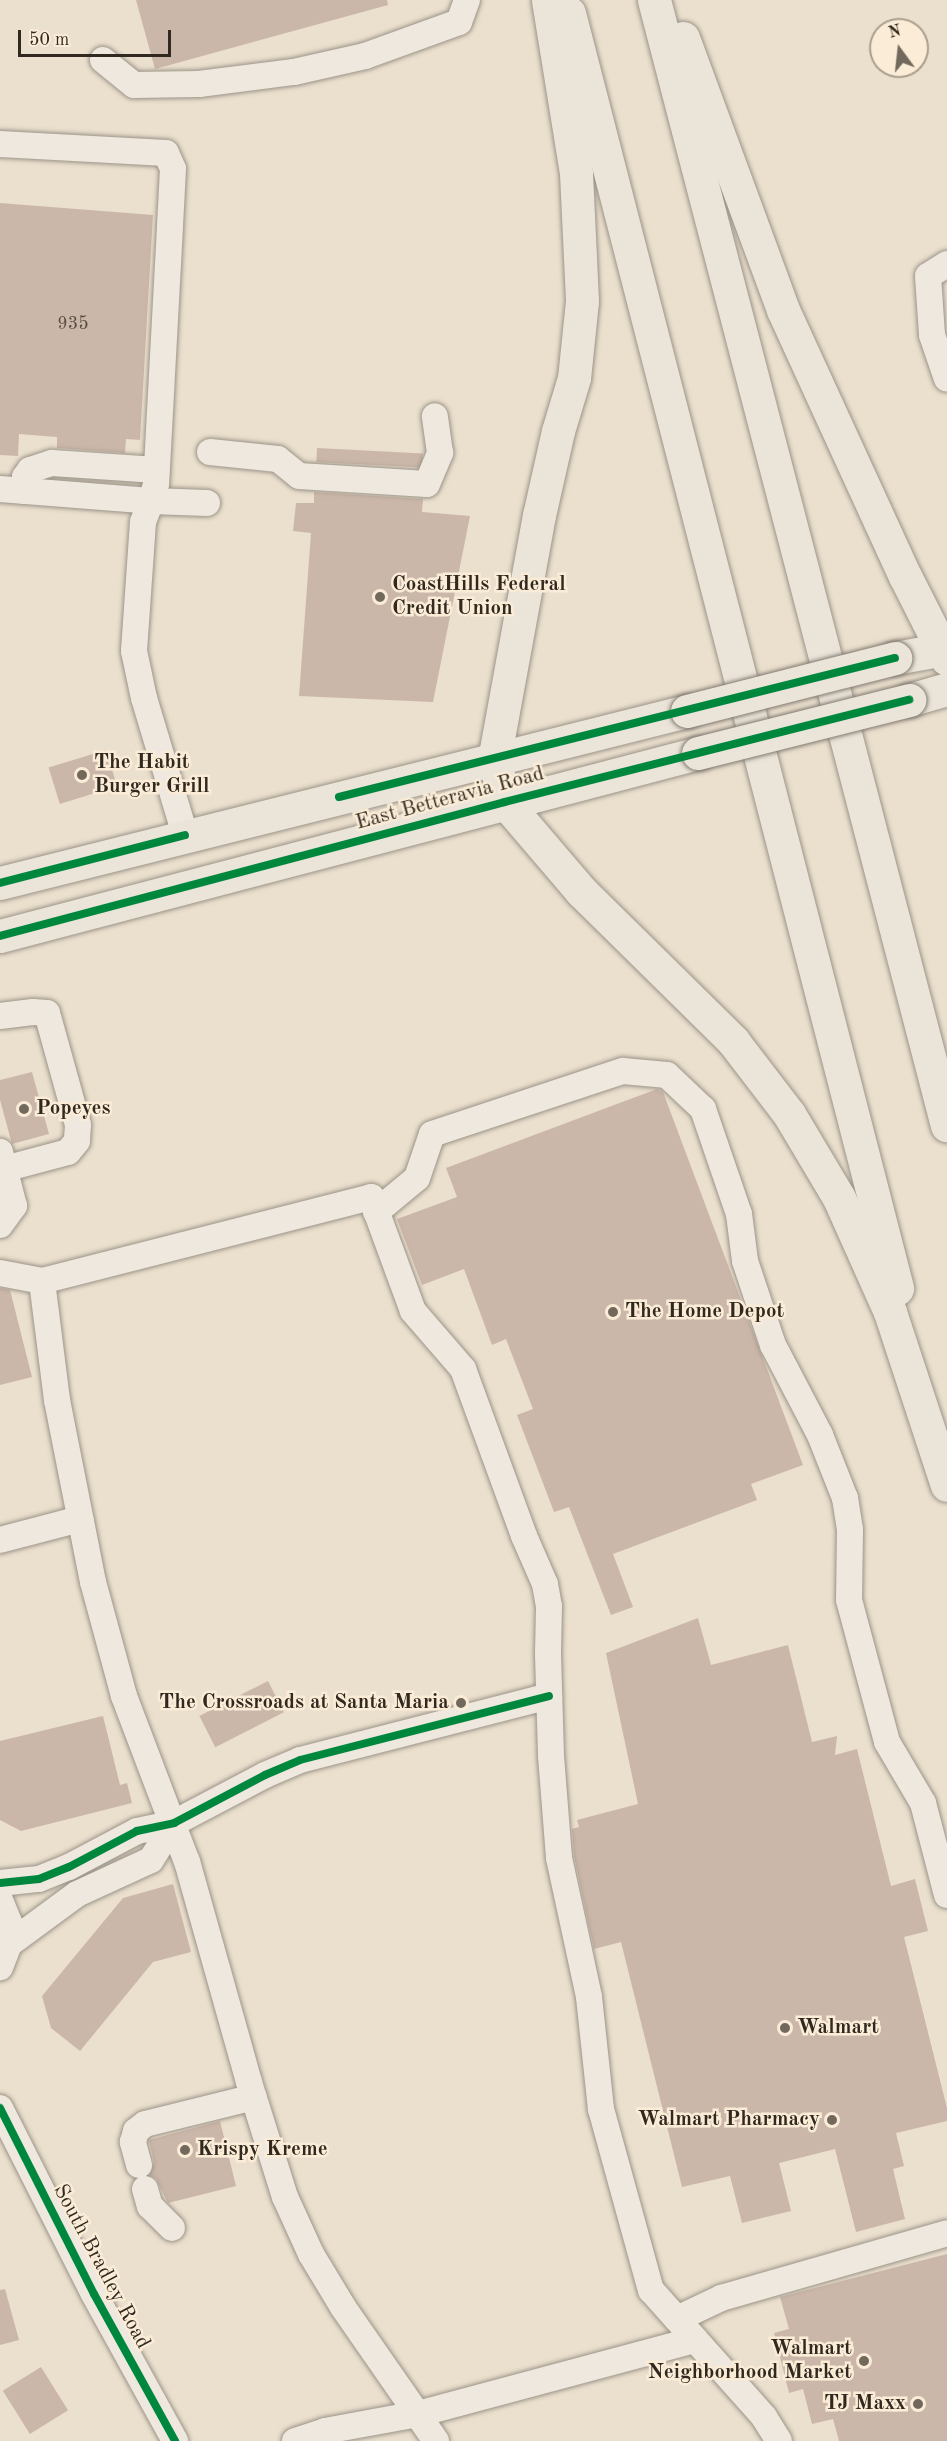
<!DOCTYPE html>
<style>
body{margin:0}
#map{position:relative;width:947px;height:2441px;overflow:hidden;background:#ebdfcd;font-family:"Old Standard TT",serif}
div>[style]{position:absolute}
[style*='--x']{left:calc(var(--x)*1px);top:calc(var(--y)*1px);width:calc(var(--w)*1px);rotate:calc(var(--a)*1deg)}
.building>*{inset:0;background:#cbb7a9;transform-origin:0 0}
.roads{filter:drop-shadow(0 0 2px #9b9488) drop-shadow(0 0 2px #9b9488)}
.minor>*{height:26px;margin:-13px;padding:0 13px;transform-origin:13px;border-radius:13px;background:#eee8df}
.highway>*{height:33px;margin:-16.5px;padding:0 16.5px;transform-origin:16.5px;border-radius:16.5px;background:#ebe4d9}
.bridges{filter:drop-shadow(0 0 2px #817a71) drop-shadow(0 0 2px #817a71)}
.highway-bridge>*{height:33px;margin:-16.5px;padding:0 16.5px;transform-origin:16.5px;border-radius:16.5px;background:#ebe4d9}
.cycleway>*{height:8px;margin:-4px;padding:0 4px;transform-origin:4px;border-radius:4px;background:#00873e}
.dots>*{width:16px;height:16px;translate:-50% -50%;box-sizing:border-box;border:3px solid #faecd6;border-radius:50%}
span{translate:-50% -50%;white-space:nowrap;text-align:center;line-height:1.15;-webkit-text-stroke:5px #faecd6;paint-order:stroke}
.number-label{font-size:18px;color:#584c42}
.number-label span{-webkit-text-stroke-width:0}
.poi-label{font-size:21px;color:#31291f;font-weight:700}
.left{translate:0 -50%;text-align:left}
.right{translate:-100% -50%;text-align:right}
.street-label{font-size:21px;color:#31291f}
.north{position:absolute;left:869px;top:18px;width:60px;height:60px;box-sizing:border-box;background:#faecd6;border:2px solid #aa9e8d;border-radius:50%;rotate:345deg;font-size:16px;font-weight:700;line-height:24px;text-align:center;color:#31291f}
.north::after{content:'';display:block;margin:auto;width:21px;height:27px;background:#72695c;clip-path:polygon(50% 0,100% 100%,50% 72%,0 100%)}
.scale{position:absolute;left:18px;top:30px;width:153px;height:27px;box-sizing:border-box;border:3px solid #31291f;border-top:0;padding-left:8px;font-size:18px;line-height:21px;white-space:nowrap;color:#31291f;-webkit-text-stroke:4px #faecd6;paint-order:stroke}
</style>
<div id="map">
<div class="building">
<div style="clip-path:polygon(136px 0,387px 0,388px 5px,155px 69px)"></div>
<div style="clip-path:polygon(0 203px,153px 215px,140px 440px,126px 439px,125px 453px,57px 448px,57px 437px,19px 434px,18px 456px,0 455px)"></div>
<div style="left:317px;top:448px;width:106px;height:14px;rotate:3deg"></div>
<div style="clip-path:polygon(314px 492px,423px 499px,422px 512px,470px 516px,433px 702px,299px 696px,311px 533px,293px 531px,296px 503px,314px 503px)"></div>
<div style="left:106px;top:750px;width:38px;height:60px;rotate:73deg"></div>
<div style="clip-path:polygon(32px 1072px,49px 1134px,12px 1144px,0 1100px,0 1080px)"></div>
<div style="clip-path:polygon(657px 1089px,663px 1092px,803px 1465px,751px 1484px,757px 1500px,613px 1554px,633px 1607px,611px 1615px,569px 1507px,554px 1512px,517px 1415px,533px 1409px,506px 1339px,492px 1345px,464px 1269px,422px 1285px,397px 1219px,457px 1197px,446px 1168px)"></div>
<div style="clip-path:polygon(0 1288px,10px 1290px,32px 1377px,0 1385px)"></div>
<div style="clip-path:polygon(698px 1618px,711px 1665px,788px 1645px,812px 1742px,837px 1736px,835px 1755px,857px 1749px,891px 1886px,915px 1879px,928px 1931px,904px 1937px,947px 2108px,947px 2121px,896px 2133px,904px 2166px,893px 2169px,905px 2219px,856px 2232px,835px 2149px,779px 2163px,791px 2211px,742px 2223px,730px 2176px,682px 2187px,621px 1942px,594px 1949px,574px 1856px,572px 1829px,579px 1827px,577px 1820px,638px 1804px,606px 1653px)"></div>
<div style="left:268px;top:1681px;width:35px;height:77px;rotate:63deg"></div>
<div style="clip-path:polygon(103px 1716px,120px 1785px,127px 1783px,132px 1803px,21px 1831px,0 1820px,0 1741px)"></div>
<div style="clip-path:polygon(173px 1884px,191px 1952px,153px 1962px,80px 2051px,51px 2028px,42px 1996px,123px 1898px)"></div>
<div style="clip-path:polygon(220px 2121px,236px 2186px,168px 2203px,156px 2179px,150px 2175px,154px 2162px,149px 2140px)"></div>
<div style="clip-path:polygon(947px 2254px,947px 2441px,839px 2441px,833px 2419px,812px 2424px,803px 2389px,789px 2393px,774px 2333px,789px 2329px,780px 2297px)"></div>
<div style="clip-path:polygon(5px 2289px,19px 2340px,0 2345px,0 2290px)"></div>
<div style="left:41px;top:2367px;width:51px;height:45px;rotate:58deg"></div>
</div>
<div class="roads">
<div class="minor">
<div style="--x:103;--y:60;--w:40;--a:39"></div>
<div style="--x:134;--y:85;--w:65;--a:-0.9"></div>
<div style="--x:199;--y:84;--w:96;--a:-7.2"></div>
<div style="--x:294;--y:72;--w:73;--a:-12.7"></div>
<div style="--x:365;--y:56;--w:100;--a:-19.9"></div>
<div style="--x:459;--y:22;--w:23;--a:-70"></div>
<div style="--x:0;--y:144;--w:166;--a:3.1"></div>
<div style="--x:166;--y:153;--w:17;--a:66"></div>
<div style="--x:173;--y:169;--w:58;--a:93"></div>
<div style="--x:170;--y:227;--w:257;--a:93.1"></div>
<div style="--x:156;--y:484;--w:18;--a:106"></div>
<div style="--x:151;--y:501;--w:56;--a:2"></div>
<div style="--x:947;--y:264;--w:22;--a:148"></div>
<div style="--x:928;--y:276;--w:59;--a:86.1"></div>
<div style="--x:932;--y:335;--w:46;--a:71.2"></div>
<div style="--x:210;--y:452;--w:68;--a:5.9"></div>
<div style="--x:278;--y:459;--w:27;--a:39"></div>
<div style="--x:299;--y:476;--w:128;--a:3.6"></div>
<div style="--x:427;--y:484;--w:34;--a:-67"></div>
<div style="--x:440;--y:453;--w:37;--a:-98"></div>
<div style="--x:0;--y:489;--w:151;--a:4.5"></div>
<div style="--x:151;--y:501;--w:22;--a:111"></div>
<div style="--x:143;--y:522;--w:129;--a:94"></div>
<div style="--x:134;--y:651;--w:48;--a:78"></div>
<div style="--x:144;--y:698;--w:143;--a:73.3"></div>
<div style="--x:24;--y:491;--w:14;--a:-86"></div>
<div style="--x:25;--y:477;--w:9;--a:-54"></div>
<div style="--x:30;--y:470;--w:23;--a:-18"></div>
<div style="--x:52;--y:463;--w:105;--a:3.8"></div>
<div style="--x:0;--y:1016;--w:33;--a:-7"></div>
<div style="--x:33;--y:1012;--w:14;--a:4"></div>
<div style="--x:47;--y:1013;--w:116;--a:74.5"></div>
<div style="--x:78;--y:1125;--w:16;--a:94"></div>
<div style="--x:77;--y:1141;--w:14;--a:129"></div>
<div style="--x:68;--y:1152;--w:66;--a:165.1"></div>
<div style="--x:376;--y:1212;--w:53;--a:-39.7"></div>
<div style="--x:417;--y:1178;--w:46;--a:-71.2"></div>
<div style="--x:432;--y:1134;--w:201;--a:-18.3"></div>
<div style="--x:623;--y:1071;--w:44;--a:5.2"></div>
<div style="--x:667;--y:1075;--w:50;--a:43.4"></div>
<div style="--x:703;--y:1109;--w:111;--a:71.1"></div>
<div style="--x:739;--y:1214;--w:47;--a:82.7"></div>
<div style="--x:745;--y:1261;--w:89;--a:71.6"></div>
<div style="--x:773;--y:1345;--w:102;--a:62.4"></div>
<div style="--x:820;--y:1435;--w:68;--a:68.4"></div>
<div style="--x:845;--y:1498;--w:32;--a:81"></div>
<div style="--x:850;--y:1530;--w:70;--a:90.8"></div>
<div style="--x:849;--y:1600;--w:147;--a:75"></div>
<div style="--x:887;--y:1742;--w:71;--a:59.5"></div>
<div style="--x:923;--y:1803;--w:95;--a:75.4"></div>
<div style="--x:0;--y:1225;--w:24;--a:-54"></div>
<div style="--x:14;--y:1206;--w:56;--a:-104.5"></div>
<div style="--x:0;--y:1273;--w:43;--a:10.8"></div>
<div style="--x:0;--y:1540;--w:83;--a:-14.7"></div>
<div style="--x:0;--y:1883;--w:39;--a:-6"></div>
<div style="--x:39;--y:1879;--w:32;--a:-22"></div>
<div style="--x:69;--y:1867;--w:77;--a:-27.9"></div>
<div style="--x:137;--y:1831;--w:38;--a:-12"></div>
<div style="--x:174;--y:1823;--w:103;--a:-27.8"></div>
<div style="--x:265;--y:1775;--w:38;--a:-23"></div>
<div style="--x:300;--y:1760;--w:257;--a:-14.4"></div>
<div style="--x:0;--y:1900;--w:24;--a:68"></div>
<div style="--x:9;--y:1922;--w:22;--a:90"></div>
<div style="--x:9;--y:1944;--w:25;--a:111"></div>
<div style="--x:9;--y:1944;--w:84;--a:-36.3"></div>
<div style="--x:77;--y:1894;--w:81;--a:-24.7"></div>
<div style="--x:151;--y:1860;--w:44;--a:-58.1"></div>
<div style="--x:0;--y:2108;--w:208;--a:63.2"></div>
<div style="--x:94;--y:2294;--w:168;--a:61.1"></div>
<div style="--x:139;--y:2165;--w:24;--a:-105"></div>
<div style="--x:133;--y:2142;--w:11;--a:-75"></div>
<div style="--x:136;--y:2131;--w:11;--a:-38"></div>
<div style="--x:145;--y:2124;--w:112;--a:-13.9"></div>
<div style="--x:145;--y:2189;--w:18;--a:74"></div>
<div style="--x:150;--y:2206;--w:31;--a:45"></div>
<div style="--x:677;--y:2319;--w:49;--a:-25.5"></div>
<div style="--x:721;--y:2298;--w:235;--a:-16"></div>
<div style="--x:295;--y:2441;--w:32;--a:-18"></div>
<div style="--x:325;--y:2431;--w:95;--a:-10.4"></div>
<div style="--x:418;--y:2414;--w:287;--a:-15"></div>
<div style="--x:436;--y:2441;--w:163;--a:-124.8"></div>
<div style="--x:343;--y:2307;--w:62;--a:-121.1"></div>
<div style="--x:311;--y:2254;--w:63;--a:-114.5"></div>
<div style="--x:285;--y:2197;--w:121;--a:-107.4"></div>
<div style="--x:249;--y:2082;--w:229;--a:-105.7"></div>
<div style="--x:187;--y:1862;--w:178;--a:-110.8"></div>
<div style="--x:124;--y:1696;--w:118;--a:-105.2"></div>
<div style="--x:93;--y:1582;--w:186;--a:-101.2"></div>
<div style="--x:57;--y:1400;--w:120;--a:-97.2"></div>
<div style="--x:42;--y:1281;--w:340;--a:-14.3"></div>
<div style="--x:371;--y:1197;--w:121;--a:69.8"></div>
<div style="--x:413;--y:1311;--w:77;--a:49.2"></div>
<div style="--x:463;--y:1369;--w:178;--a:69.9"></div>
<div style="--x:524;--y:1536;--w:52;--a:66.4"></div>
<div style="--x:545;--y:1584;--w:22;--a:80"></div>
<div style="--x:549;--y:1606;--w:48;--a:91.2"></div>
<div style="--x:548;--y:1654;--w:102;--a:88.3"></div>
<div style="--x:551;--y:1756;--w:102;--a:85.5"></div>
<div style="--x:559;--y:1858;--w:142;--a:77.8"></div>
<div style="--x:589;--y:1997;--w:113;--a:83.9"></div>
<div style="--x:601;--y:2109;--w:188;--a:74.6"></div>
<div style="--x:651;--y:2290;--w:170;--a:48.3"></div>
<div style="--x:764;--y:2417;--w:28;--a:58"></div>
</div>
<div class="highway">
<div style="--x:548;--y:0;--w:175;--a:80.8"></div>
<div style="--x:576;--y:173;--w:128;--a:87.3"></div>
<div style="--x:582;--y:301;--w:77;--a:95.9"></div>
<div style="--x:574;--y:378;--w:55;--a:106.8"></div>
<div style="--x:558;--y:431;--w:86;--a:102.7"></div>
<div style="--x:539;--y:515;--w:248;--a:100.4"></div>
<div style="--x:494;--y:759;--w:44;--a:75.7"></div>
<div style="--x:505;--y:802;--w:117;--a:49.5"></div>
<div style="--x:581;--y:891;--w:214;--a:44.6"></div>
<div style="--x:733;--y:1041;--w:92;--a:52.5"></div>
<div style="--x:789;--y:1114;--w:98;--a:59.2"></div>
<div style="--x:839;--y:1198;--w:125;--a:65.9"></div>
<div style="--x:890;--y:1312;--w:182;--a:71.8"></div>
<div style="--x:654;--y:0;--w:1163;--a:75.41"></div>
<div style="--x:569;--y:13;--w:1317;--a:75.57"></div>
<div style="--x:683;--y:38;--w:290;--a:69.8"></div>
<div style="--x:783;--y:310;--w:293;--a:65.4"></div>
<div style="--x:905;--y:576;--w:93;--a:63.2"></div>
<div style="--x:895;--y:658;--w:50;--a:-10.4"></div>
<div style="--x:909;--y:700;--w:40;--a:-16"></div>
<div style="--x:0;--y:883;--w:708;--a:-14.06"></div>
<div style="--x:0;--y:936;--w:722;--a:-14.69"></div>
</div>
</div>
<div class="bridges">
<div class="highway-bridge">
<div style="--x:687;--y:711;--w:215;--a:-14.3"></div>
<div style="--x:698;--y:753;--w:218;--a:-14.1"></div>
</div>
</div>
<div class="cycleway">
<div style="--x:339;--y:797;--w:573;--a:-14.04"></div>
<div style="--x:0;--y:883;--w:191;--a:-14.5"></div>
<div style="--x:0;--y:936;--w:522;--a:-14.86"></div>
<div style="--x:505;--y:802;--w:417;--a:-14.2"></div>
<div style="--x:0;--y:1883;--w:39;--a:-6"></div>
<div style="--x:39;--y:1879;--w:32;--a:-22"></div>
<div style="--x:69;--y:1867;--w:77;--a:-27.9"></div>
<div style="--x:137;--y:1831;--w:38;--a:-12"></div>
<div style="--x:174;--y:1823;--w:103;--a:-27.8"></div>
<div style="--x:265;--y:1775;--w:38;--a:-23"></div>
<div style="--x:300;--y:1760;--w:257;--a:-14.4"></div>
<div style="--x:0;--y:2108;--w:208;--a:63.2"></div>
<div style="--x:94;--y:2294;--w:168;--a:61.1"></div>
</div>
<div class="dots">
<div style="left:380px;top:597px;background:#72695c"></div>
<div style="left:82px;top:775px;background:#72695c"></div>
<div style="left:24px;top:1109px;background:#72695c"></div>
<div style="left:613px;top:1312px;background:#72695c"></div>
<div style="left:461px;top:1703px;background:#72695c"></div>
<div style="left:785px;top:2028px;background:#72695c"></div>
<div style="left:832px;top:2120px;background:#72695c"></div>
<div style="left:185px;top:2150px;background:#72695c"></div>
<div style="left:864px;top:2361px;background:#72695c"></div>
<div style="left:918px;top:2404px;background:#72695c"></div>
</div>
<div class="number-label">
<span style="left:73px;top:324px">935</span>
</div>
<div class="poi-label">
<span class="left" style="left:392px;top:597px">CoastHills Federal<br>Credit Union</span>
<span class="left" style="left:94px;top:775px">The Habit<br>Burger Grill</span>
<span class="left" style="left:36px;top:1109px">Popeyes</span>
<span class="left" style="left:625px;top:1312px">The Home Depot</span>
<span class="right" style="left:449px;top:1703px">The Crossroads at Santa Maria</span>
<span class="left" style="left:797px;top:2028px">Walmart</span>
<span class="right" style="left:820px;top:2120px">Walmart Pharmacy</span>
<span class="left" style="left:197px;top:2150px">Krispy Kreme</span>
<span class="right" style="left:852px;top:2361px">Walmart<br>Neighborhood Market</span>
<span class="right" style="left:906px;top:2404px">TJ Maxx</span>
</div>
<div class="street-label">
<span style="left:450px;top:799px;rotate:-15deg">East Betteravia Road</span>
<span style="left:101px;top:2267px;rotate:62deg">South Bradley Road</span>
</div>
<div class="north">N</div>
<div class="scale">50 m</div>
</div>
